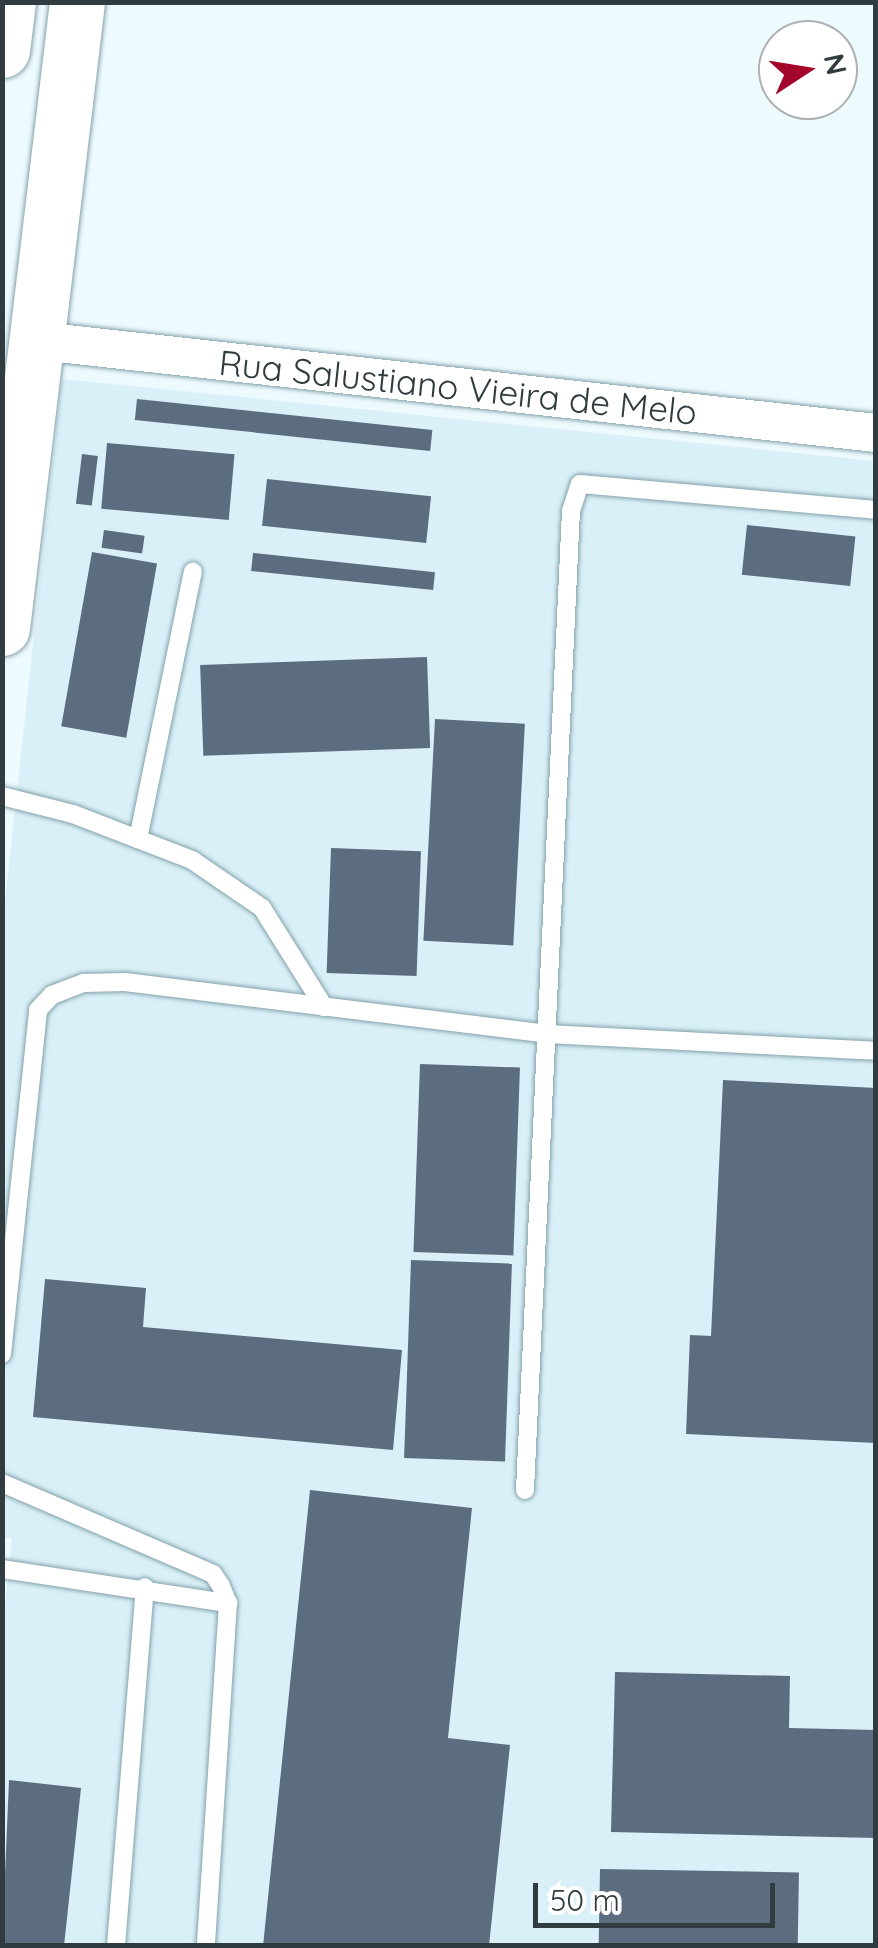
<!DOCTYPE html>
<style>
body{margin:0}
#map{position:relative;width:878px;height:1948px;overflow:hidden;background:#edfafe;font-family:Quicksand,sans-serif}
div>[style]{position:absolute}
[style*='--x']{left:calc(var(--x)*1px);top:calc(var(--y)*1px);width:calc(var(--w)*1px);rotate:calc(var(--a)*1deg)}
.built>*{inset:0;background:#d9f0f8}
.building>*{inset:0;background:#5c6d80;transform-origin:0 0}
.roads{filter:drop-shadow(0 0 2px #83a1aa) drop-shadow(0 0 2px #83a1aa)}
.lane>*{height:18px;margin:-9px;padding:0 9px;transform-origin:9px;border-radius:9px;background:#fff}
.street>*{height:38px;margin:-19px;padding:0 19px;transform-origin:19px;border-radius:19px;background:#fff}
.highway>*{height:55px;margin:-27.5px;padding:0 27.5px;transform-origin:27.5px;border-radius:27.5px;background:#fff}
span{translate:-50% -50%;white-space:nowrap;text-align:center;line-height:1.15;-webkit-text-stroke:10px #fff;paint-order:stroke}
.street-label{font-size:35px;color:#303c40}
.frame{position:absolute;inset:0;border:5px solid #303c40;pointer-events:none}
.north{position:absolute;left:758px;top:20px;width:100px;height:100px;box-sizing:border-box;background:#fff;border:2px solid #acb1b3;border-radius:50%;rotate:78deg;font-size:28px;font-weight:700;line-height:40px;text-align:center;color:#303c40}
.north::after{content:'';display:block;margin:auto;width:35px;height:45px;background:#a3052b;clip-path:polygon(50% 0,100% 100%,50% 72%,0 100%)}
.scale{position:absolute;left:533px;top:1883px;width:242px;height:45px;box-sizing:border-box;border:5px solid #303c40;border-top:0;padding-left:12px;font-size:30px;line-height:35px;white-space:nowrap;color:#303c40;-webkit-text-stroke:8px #fff;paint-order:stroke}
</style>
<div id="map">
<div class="built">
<div style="clip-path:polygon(62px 379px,875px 461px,875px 1945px,3px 1945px,2px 1639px,12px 1538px,3px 1537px,2px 929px)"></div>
</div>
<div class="building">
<div style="left:137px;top:399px;width:297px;height:21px;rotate:6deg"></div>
<div style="left:107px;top:443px;width:128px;height:66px;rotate:5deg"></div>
<div style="left:82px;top:454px;width:16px;height:50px;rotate:7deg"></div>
<div style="left:267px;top:479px;width:165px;height:47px;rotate:6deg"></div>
<div style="left:747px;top:525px;width:109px;height:50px;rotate:6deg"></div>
<div style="left:104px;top:530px;width:41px;height:18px;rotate:8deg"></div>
<div style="left:92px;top:552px;width:66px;height:177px;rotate:10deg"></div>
<div style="left:253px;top:553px;width:183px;height:18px;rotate:6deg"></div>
<div style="left:427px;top:657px;width:91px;height:227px;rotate:88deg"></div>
<div style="left:435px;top:719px;width:90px;height:222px;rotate:3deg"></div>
<div style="left:331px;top:848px;width:90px;height:125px;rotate:2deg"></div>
<div style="left:420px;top:1064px;width:100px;height:188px;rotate:2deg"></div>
<div style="clip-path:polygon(723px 1080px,876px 1088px,876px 1443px,686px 1434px,690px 1335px,711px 1336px)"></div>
<div style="left:411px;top:1260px;width:101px;height:198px;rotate:2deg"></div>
<div style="clip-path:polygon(45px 1279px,146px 1288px,143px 1327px,402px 1350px,393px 1450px,33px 1417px)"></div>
<div style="clip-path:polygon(310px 1490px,472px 1508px,448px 1738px,510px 1745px,489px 1946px,263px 1946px)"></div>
<div style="clip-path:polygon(615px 1672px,790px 1676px,789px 1728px,876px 1730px,876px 1838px,611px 1832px)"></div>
<div style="clip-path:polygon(9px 1780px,81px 1788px,64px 1946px,2px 1946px)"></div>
<div style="left:600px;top:1869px;width:199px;height:77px;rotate:1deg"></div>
</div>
<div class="roads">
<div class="lane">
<div style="--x:2;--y:796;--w:73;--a:14.2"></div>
<div style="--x:73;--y:814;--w:128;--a:21.1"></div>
<div style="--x:192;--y:860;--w:85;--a:34.4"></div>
<div style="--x:262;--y:908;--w:117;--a:57.9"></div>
<div style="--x:138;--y:839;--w:273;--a:-78.4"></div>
<div style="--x:2;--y:1354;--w:346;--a:-84"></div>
<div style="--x:38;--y:1010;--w:21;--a:-47"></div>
<div style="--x:52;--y:995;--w:34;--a:-21"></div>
<div style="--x:84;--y:983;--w:41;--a:-1.4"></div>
<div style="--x:125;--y:982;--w:424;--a:7"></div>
<div style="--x:546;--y:1034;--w:330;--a:2.9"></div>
<div style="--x:2;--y:1483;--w:230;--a:23.3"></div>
<div style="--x:213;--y:1574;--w:14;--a:56"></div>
<div style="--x:221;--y:1586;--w:18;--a:68"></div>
<div style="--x:228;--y:1603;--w:344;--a:93.7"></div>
<div style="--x:525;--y:1490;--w:980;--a:-87.31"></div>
<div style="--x:571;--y:511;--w:28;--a:-72"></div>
<div style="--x:580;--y:484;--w:297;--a:5"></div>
<div style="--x:2;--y:1569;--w:229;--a:8.6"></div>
<div style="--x:116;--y:1946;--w:360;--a:-85.4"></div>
</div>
<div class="street">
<div style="--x:40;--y:341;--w:841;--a:6.28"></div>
</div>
<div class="highway">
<div style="--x:2;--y:50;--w:48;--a:-82.9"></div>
<div style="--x:2;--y:628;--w:630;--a:-83.17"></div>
</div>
</div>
<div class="street-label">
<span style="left:458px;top:387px;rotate:6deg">Rua Salustiano Vieira de Melo</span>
</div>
<div class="frame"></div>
<div class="north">N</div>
<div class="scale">50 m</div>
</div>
